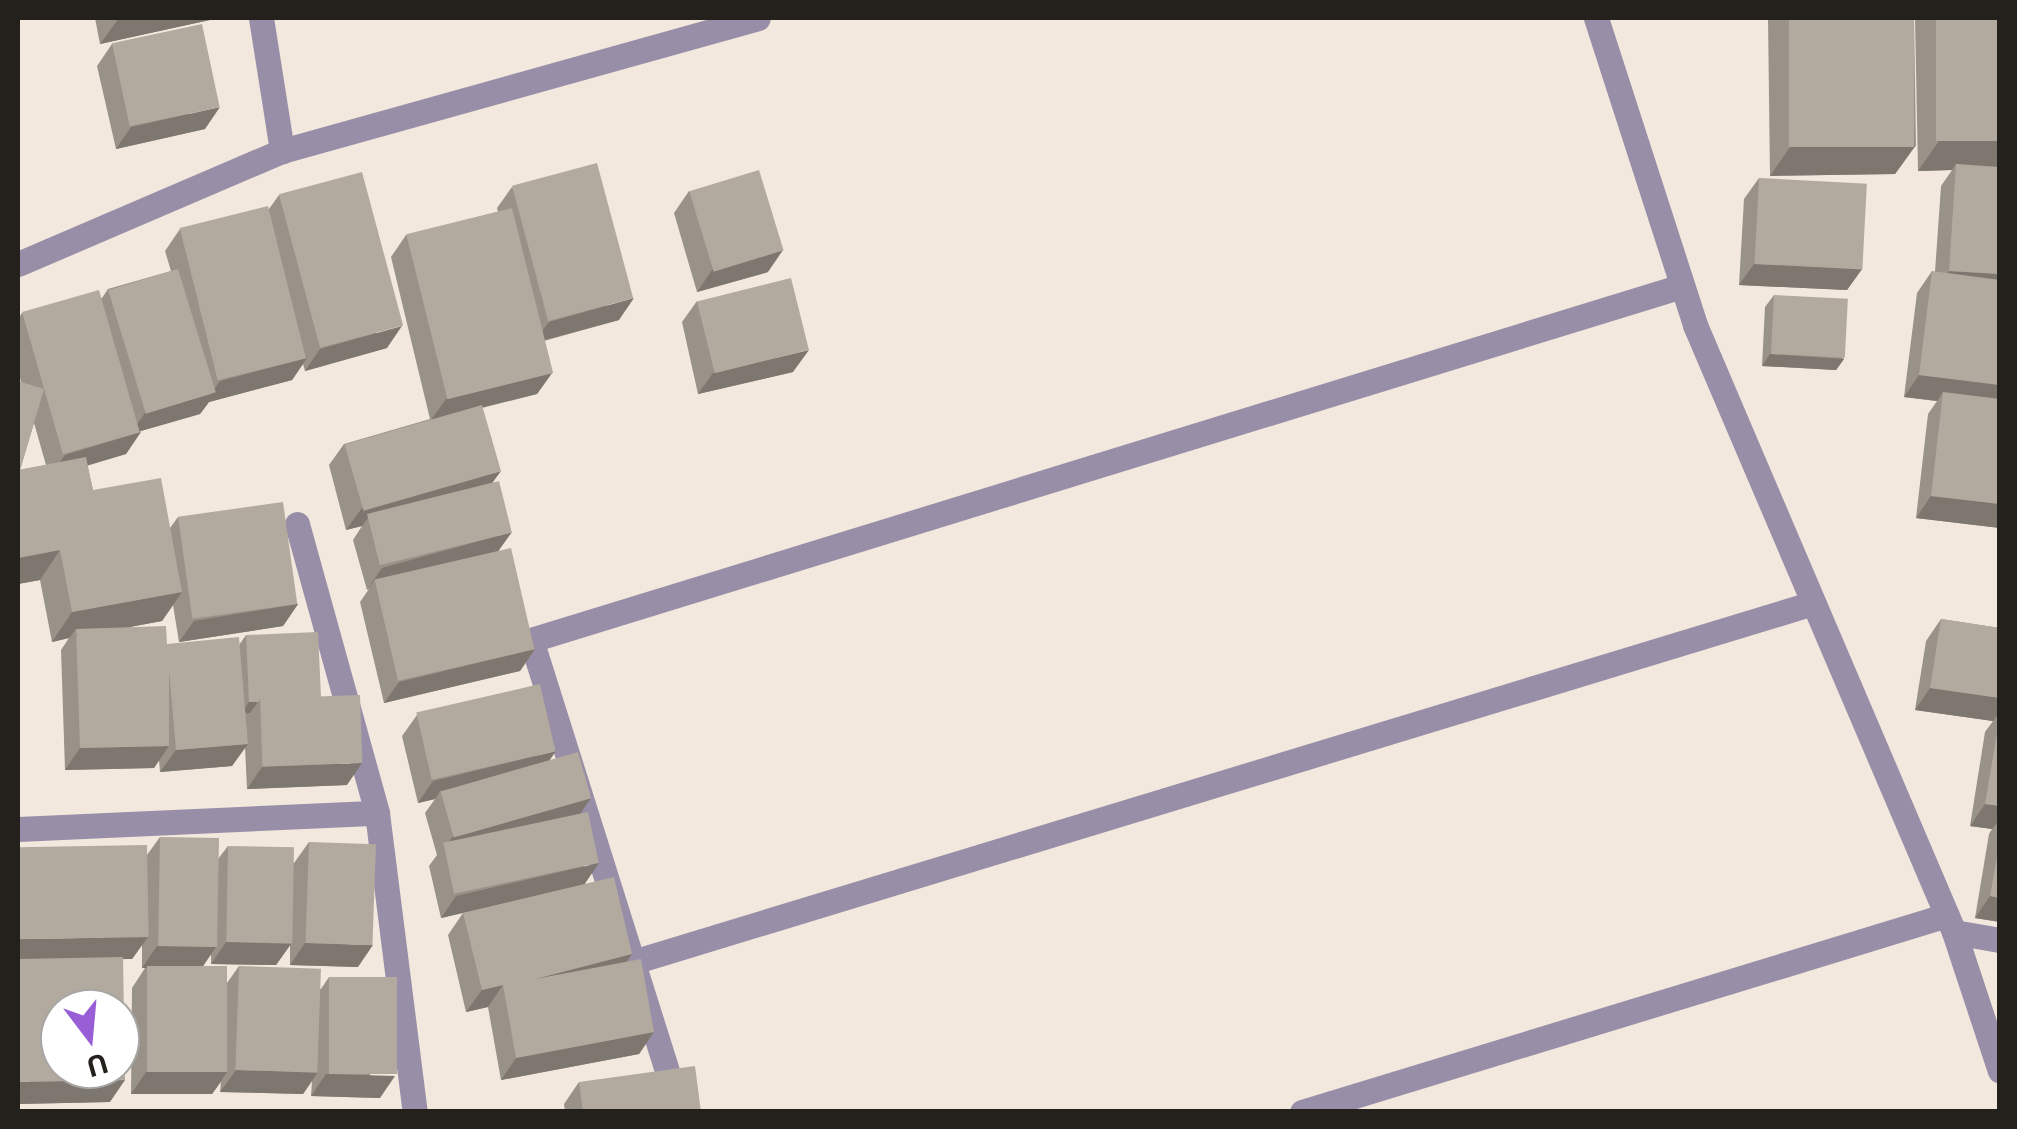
<!DOCTYPE html>
<style>
body{margin:0}
#map{position:relative;width:2017px;height:1129px;overflow:hidden;background:#f3e8dd;font-family:"Open Sans",sans-serif}
div>[style]{position:absolute}
[style*='--x']{left:calc(var(--x)*1px);top:calc(var(--y)*1px);width:calc(var(--w)*1px);rotate:calc(var(--a)*1deg)}
.minor>*{height:25px;margin:-12.5px;padding:0 12.5px;transform-origin:12.5px;border-radius:12.5px;background:#988ea8}
.wall>*{inset:0;background:#999288}
.shaded-wall>*{inset:0;background:#7d776f}
.building>*{inset:0;background:#b2aa9e;transform-origin:0 0}
span{translate:-50% -50%;white-space:nowrap;text-align:center;line-height:1.15;-webkit-text-stroke:10px #fff;paint-order:stroke}
.frame{position:absolute;inset:0;border:20px solid #24201c;pointer-events:none}
.north{position:absolute;left:40px;top:989px;width:100px;height:100px;box-sizing:border-box;background:#fff;border:2px solid #a7a6a4;border-radius:50%;rotate:164deg;font-size:28px;font-weight:700;line-height:40px;text-align:center;color:#24201c}
.north::after{content:'';display:block;margin:auto;width:35px;height:45px;background:#985ed6;clip-path:polygon(50% 0,100% 100%,50% 72%,0 100%)}
</style>
<div id="map">
<div class="minor">
<div style="--x:261;--y:18;--w:135;--a:81"></div>
<div style="--x:1596;--y:18;--w:323;--a:72.1"></div>
<div style="--x:1695;--y:325;--w:660;--a:66.89"></div>
<div style="--x:1954;--y:932;--w:146;--a:71.7"></div>
<div style="--x:18;--y:264;--w:287;--a:-23.2"></div>
<div style="--x:282;--y:151;--w:494;--a:-15.6"></div>
<div style="--x:297;--y:524;--w:300;--a:74.5"></div>
<div style="--x:377;--y:813;--w:301;--a:82.8"></div>
<div style="--x:18;--y:829;--w:359;--a:-2.6"></div>
<div style="--x:1954;--y:932;--w:47;--a:9.9"></div>
<div style="--x:633;--y:962;--w:1233;--a:-16.92"></div>
<div style="--x:680;--y:1112;--w:495;--a:-107.5"></div>
<div style="--x:531;--y:640;--w:1204;--a:-17.1"></div>
<div style="--x:1302;--y:1112;--w:674;--a:-16.98"></div>
</div>
<div class="wall">
<div style="clip-path:polygon(95px 18px,219px 18px,100px 44px)"></div>
<div style="clip-path:polygon(1768px 18px,1914px 18px,1916px 145px,1895px 174px,1770px 176px)"></div>
<div style="clip-path:polygon(1915px 18px,2000px 18px,2000px 528px,1916px 518px,1928px 414px,1937px 401px,1904px 397px,1917px 293px,1932px 271px,1935px 272px,1941px 186px,1952px 170px,1918px 171px)"></div>
<div style="clip-path:polygon(112px 44px,205px 129px,116px 149px,97px 66px)"></div>
<div style="clip-path:polygon(1759px 178px,1862px 269px,1847px 290px,1739px 285px,1744px 199px)"></div>
<div style="clip-path:polygon(512px 187px,619px 320px,544px 341px,552px 373px,537px 394px,482px 408px,499px 551px,535px 649px,520px 671px,384px 703px,360px 602px,369px 589px,367px 590px,353px 540px,362px 526px,346px 530px,329px 465px,344px 444px,430px 419px,391px 257px,406px 235px,498px 212px,497px 208px)"></div>
<div style="clip-path:polygon(689px 191px,768px 272px,697px 292px,674px 213px)"></div>
<div style="clip-path:polygon(evenodd,279px 195px,387px 348px,305px 371px,303px 364px,292px 380px,209px 402px,200px 414px,141px 431px,126px 454px,87px 465px,93px 490px,170px 528px,178px 517px,298px 604px,283px 626px,179px 642px,173px 605px,162px 621px,130px 627px,167px 644px,239px 645px,246px 635px,321px 697px,347px 785px,247px 789px,245px 747px,232px 766px,160px 772px,159px 760px,154px 768px,65px 770px,61px 650px,69px 638px,52px 642px,40px 580px,18px 584px,21px 382px,18px 370px,18px 319px,22px 313px,102px 298px,108px 289px,171px 271px,165px 251px,180px 229px,269px 209px,279px 195px,34px 423px,46px 465px,20px 470px,34px 423px)"></div>
<div style="clip-path:polygon(1774px 295px,1844px 359px,1836px 370px,1762px 366px,1765px 307px)"></div>
<div style="clip-path:polygon(697px 301px,793px 372px,698px 394px,682px 322px)"></div>
<div style="clip-path:polygon(1941px 619px,2000px 628px,2000px 922px,1975px 918px,1989px 834px,1992px 829px,1970px 826px,1985px 732px,1993px 721px,1915px 710px,1926px 641px)"></div>
<div style="clip-path:polygon(417px 715px,550px 760px,580px 814px,585px 884px,632px 954px,627px 962px,654px 1032px,639px 1054px,501px 1080px,488px 1007px,466px 1012px,448px 935px,463px 913px,522px 899px,441px 918px,429px 866px,437px 855px,425px 813px,435px 799px,418px 803px,402px 736px)"></div>
<div style="clip-path:polygon(160px 837px,218px 859px,228px 846px,294px 863px,309px 842px,358px 967px,290px 965px,290px 945px,276px 965px,211px 964px,211px 954px,203px 966px,227px 983px,239px 966px,321px 989px,329px 977px,380px 1098px,311px 1096px,312px 1081px,303px 1094px,220px 1092px,221px 1082px,212px 1094px,131px 1094px,132px 988px,145px 968px,142px 968px,142px 945px,132px 959px,123px 959px,110px 1102px,18px 1104px,147px 855px)"></div>
<div style="clip-path:polygon(579px 1082px,701px 1112px,565px 1112px,564px 1104px)"></div>
</div>
<div class="shaded-wall">
<div style="clip-path:polygon(119px 18px,219px 18px,100px 44px)"></div>
<div style="clip-path:polygon(220px 107px,205px 129px,116px 149px,131px 127px)"></div>
<div style="clip-path:polygon(2000px 140px,2000px 169px,1956px 164px,1952px 170px,1918px 171px,1939px 141px)"></div>
<div style="clip-path:polygon(1916px 145px,1895px 174px,1770px 176px,1790px 147px)"></div>
<div style="clip-path:polygon(783px 250px,768px 272px,697px 292px,712px 270px)"></div>
<div style="clip-path:polygon(1754px 264px,1862px 269px,1847px 290px,1739px 285px)"></div>
<div style="clip-path:polygon(1949px 271px,2000px 274px,2000px 297px,1934px 293px)"></div>
<div style="clip-path:polygon(634px 298px,619px 320px,533px 343px,549px 322px)"></div>
<div style="clip-path:polygon(402px 326px,387px 348px,305px 371px,320px 349px)"></div>
<div style="clip-path:polygon(809px 350px,793px 372px,698px 394px,713px 373px)"></div>
<div style="clip-path:polygon(1770px 354px,1844px 359px,1836px 370px,1762px 366px)"></div>
<div style="clip-path:polygon(307px 358px,292px 380px,209px 402px,200px 414px,130px 434px,145px 413px,211px 394px,220px 381px)"></div>
<div style="clip-path:polygon(552px 373px,537px 394px,431px 420px,446px 399px)"></div>
<div style="clip-path:polygon(1919px 375px,2000px 385px,2000px 408px,1943px 392px,1937px 401px,1904px 397px)"></div>
<div style="clip-path:polygon(141px 432px,126px 454px,50px 477px,65px 455px)"></div>
<div style="clip-path:polygon(501px 471px,485px 493px,368px 518px,362px 526px,346px 530px,362px 508px)"></div>
<div style="clip-path:polygon(1931px 496px,2000px 504px,2000px 528px,1916px 518px)"></div>
<div style="clip-path:polygon(512px 532px,497px 553px,375px 580px,367px 590px,382px 568px)"></div>
<div style="clip-path:polygon(60px 550px,40px 580px,18px 584px,18px 558px)"></div>
<div style="clip-path:polygon(182px 592px,162px 621px,76px 637px,76px 629px,69px 638px,52px 642px,72px 612px)"></div>
<div style="clip-path:polygon(298px 604px,283px 626px,179px 642px,194px 621px)"></div>
<div style="clip-path:polygon(535px 649px,520px 671px,384px 703px,399px 682px)"></div>
<div style="clip-path:polygon(1930px 688px,2000px 698px,2000px 712px,1993px 721px,1915px 710px)"></div>
<div style="clip-path:polygon(249px 702px,258px 702px,250px 713px,241px 714px)"></div>
<div style="clip-path:polygon(248px 744px,232px 766px,160px 772px,176px 750px)"></div>
<div style="clip-path:polygon(169px 746px,154px 768px,65px 770px,80px 748px)"></div>
<div style="clip-path:polygon(556px 751px,541px 773px,440px 791px,435px 799px,418px 803px,433px 781px)"></div>
<div style="clip-path:polygon(362px 763px,347px 785px,247px 789px,262px 767px)"></div>
<div style="clip-path:polygon(591px 798px,576px 820px,445px 848px,453px 836px)"></div>
<div style="clip-path:polygon(1985px 804px,2000px 806px,2000px 819px,1992px 829px,1970px 826px)"></div>
<div style="clip-path:polygon(599px 863px,584px 885px,441px 918px,456px 896px)"></div>
<div style="clip-path:polygon(1990px 896px,2000px 898px,2000px 922px,1975px 918px)"></div>
<div style="clip-path:polygon(148px 937px,132px 959px,18px 960px,18px 939px)"></div>
<div style="clip-path:polygon(226px 942px,291px 944px,276px 965px,211px 964px)"></div>
<div style="clip-path:polygon(305px 943px,373px 945px,358px 967px,290px 965px)"></div>
<div style="clip-path:polygon(157px 946px,216px 947px,201px 969px,142px 968px)"></div>
<div style="clip-path:polygon(632px 954px,617px 976px,535px 979px)"></div>
<div style="clip-path:polygon(503px 985px,488px 1007px,466px 1012px,482px 990px)"></div>
<div style="clip-path:polygon(654px 1032px,639px 1054px,501px 1080px,516px 1058px)"></div>
<div style="clip-path:polygon(236px 1070px,318px 1072px,303px 1094px,220px 1092px)"></div>
<div style="clip-path:polygon(146px 1072px,227px 1072px,212px 1094px,131px 1094px)"></div>
<div style="clip-path:polygon(326px 1074px,395px 1076px,380px 1098px,311px 1096px)"></div>
<div style="clip-path:polygon(125px 1080px,110px 1102px,18px 1104px,18px 1082px)"></div>
</div>
<div class="building">
<div style="left:1789px;top:18px;width:125px;height:129px"></div>
<div style="left:1936px;top:18px;width:64px;height:123px"></div>
<div style="left:202px;top:24px;width:85px;height:92px;rotate:78deg"></div>
<div style="left:597px;top:163px;width:140px;height:88px;rotate:75deg"></div>
<div style="clip-path:polygon(1956px 164px,2000px 167px,2000px 274px,1949px 271px)"></div>
<div style="left:759px;top:170px;width:84px;height:73px;rotate:73deg"></div>
<div style="left:362px;top:172px;width:159px;height:86px;rotate:75deg"></div>
<div style="left:1759px;top:178px;width:108px;height:86px;rotate:3deg"></div>
<div style="left:268px;top:206px;width:157px;height:91px;rotate:76deg"></div>
<div style="left:512px;top:208px;width:170px;height:109px;rotate:76deg"></div>
<div style="left:178px;top:269px;width:129px;height:73px;rotate:73deg"></div>
<div style="clip-path:polygon(1932px 271px,2000px 280px,2000px 385px,1919px 375px)"></div>
<div style="left:791px;top:278px;width:74px;height:97px;rotate:76deg"></div>
<div style="left:99px;top:290px;width:148px;height:80px;rotate:74deg"></div>
<div style="left:1774px;top:295px;width:74px;height:59px;rotate:3deg"></div>
<div style="clip-path:polygon(18px 381px,44px 389px,20px 470px,18px 470px)"></div>
<div style="clip-path:polygon(1943px 392px,2000px 399px,2000px 504px,1931px 496px)"></div>
<div style="left:482px;top:405px;width:69px;height:143px;rotate:74deg"></div>
<div style="clip-path:polygon(86px 457px,93px 490px,161px 478px,182px 592px,72px 612px,60px 550px,18px 558px,18px 470px)"></div>
<div style="left:499px;top:481px;width:53px;height:136px;rotate:76deg"></div>
<div style="left:283px;top:502px;width:103px;height:106px;rotate:82deg"></div>
<div style="left:511px;top:548px;width:104px;height:140px;rotate:77deg"></div>
<div style="clip-path:polygon(1941px 619px,2000px 628px,2000px 698px,1930px 688px)"></div>
<div style="clip-path:polygon(166px 626px,167px 644px,239px 637px,248px 744px,176px 750px,169px 671px,169px 746px,80px 748px,76px 629px)"></div>
<div style="clip-path:polygon(318px 632px,321px 697px,260px 699px,258px 702px,249px 702px,246px 635px)"></div>
<div style="left:540px;top:684px;width:69px;height:127px;rotate:77deg"></div>
<div style="left:360px;top:695px;width:68px;height:100px;rotate:88deg"></div>
<div style="clip-path:polygon(2000px 715px,2000px 806px,1985px 804px)"></div>
<div style="left:578px;top:752px;width:48px;height:143px;rotate:74deg"></div>
<div style="left:588px;top:812px;width:52px;height:148px;rotate:78deg"></div>
<div style="left:160px;top:837px;width:59px;height:109px;rotate:1deg"></div>
<div style="clip-path:polygon(2000px 840px,2000px 898px,1990px 896px)"></div>
<div style="left:309px;top:842px;width:67px;height:101px;rotate:2deg"></div>
<div style="left:147px;top:845px;width:92px;height:129px;rotate:89deg"></div>
<div style="left:228px;top:846px;width:66px;height:96px;rotate:1deg"></div>
<div style="clip-path:polygon(614px 877px,632px 954px,535px 979px,641px 959px,654px 1032px,516px 1058px,503px 985px,482px 990px,463px 913px)"></div>
<div style="clip-path:polygon(evenodd,123px 957px,125px 1080px,18px 1082px,18px 959px,123px 957px,60px 1009px,120px 1009px,120px 1069px,60px 1069px,60px 1009px)"></div>
<div style="left:147px;top:966px;width:80px;height:106px"></div>
<div style="left:239px;top:966px;width:82px;height:104px;rotate:2deg"></div>
<div style="left:329px;top:977px;width:68px;height:97px"></div>
<div style="clip-path:polygon(695px 1066px,701px 1112px,583px 1112px,579px 1082px)"></div>
</div>
<div class="frame"></div>
<div class="north">U</div>
</div>
